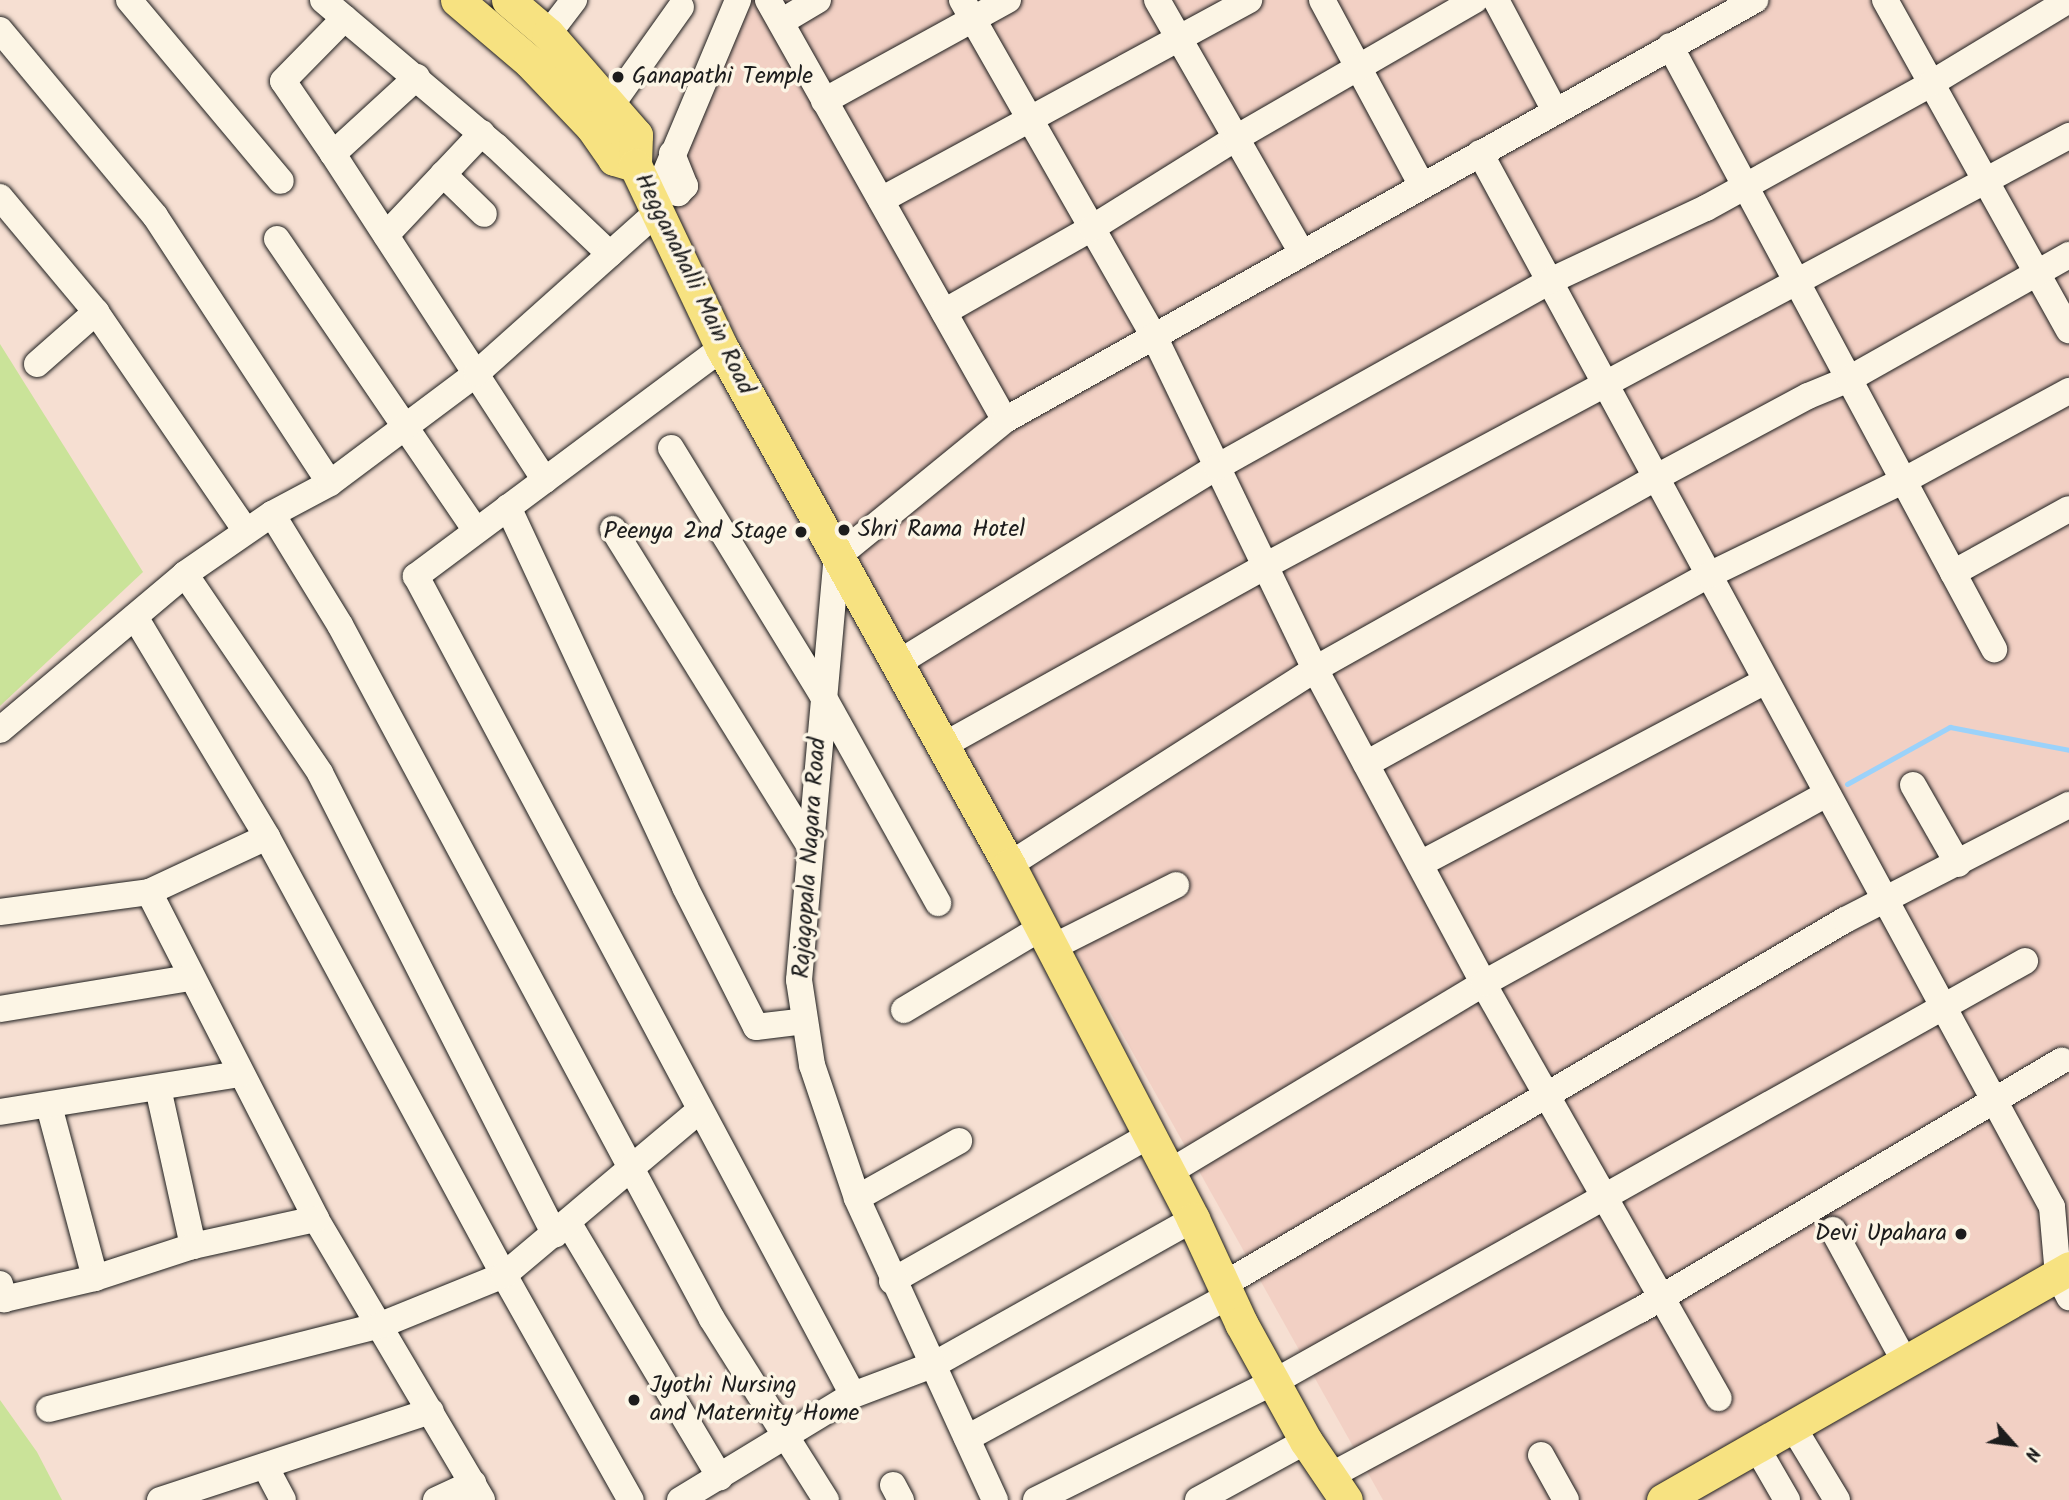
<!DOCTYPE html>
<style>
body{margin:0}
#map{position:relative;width:2069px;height:1500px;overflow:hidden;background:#f6dfd2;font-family:Kalam,sans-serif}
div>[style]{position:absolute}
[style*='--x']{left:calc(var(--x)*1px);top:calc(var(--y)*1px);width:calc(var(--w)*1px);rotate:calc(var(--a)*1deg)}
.built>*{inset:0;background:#f2d0c4}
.green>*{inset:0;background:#cae399}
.stream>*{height:5px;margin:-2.5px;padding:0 2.5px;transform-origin:2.5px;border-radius:2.5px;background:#9bd2fa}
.roads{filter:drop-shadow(0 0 2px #1c1c1c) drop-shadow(0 0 2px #1c1c1c)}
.minor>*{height:26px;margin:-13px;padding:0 13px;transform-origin:13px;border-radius:13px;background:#fcf5e5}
.major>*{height:33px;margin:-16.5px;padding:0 16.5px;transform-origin:16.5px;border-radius:16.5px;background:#f7e281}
.dots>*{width:19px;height:19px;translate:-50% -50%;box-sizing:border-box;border:4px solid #fcf5e5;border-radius:50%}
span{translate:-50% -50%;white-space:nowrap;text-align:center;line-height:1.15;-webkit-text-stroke:7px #fcf5e5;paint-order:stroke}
.poi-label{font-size:24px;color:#1c1c1c}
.left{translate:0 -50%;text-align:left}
.right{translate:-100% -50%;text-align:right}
.street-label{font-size:24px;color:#1c1c1c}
.north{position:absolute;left:1978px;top:1409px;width:70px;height:70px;-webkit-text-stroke:5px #fcf5e5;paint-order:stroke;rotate:118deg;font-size:19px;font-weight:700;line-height:28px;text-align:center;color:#1c1c1c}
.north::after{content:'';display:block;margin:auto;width:24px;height:32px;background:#1c1c1c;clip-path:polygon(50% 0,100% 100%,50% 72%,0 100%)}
</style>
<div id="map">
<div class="built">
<div style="clip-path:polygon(741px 0,2069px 0,2069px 1500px,1383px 1500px,832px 515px,662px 194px)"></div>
</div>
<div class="green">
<div style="clip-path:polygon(0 344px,143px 572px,0 706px)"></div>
<div style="clip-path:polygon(0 1400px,37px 1452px,62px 1500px,0 1500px)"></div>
</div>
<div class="stream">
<div style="--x:1847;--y:784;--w:118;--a:-29"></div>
<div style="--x:1950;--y:727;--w:121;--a:10.9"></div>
</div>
<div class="roads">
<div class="minor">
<div style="--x:129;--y:0;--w:236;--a:50"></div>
<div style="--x:323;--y:0;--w:226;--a:40.2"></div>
<div style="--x:496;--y:146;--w:157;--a:43.5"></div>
<div style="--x:768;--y:0;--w:482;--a:60.6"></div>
<div style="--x:962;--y:0;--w:387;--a:60.3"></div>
<div style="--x:1154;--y:336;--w:370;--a:64.2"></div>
<div style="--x:1315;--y:669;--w:366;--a:61.8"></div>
<div style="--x:1488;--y:992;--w:467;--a:60.4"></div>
<div style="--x:1157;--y:0;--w:292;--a:60.2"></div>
<div style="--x:1322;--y:0;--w:209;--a:61.7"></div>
<div style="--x:1496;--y:0;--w:126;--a:62"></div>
<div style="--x:1885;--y:0;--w:378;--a:60.9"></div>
<div style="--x:781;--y:22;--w:43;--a:-30.7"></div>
<div style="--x:0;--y:30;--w:242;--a:50.2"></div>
<div style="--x:155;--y:216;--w:319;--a:56.8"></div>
<div style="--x:548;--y:34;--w:43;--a:-52.6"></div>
<div style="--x:1670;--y:46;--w:685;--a:61.75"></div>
<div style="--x:417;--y:77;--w:114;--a:137.5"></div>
<div style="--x:333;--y:154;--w:389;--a:57"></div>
<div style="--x:824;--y:101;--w:210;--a:-28.8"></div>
<div style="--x:612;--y:104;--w:119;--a:-54.6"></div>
<div style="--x:1480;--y:153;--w:1199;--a:61.51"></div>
<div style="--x:2052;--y:1207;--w:68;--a:85"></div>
<div style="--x:2058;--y:1275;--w:25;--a:63"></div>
<div style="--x:333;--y:154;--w:88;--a:-124.4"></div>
<div style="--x:283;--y:81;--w:88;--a:-45.5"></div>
<div style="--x:443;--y:174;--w:57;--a:44.3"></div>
<div style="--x:659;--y:185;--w:21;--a:23"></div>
<div style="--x:678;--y:193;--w:10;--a:-45"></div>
<div style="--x:685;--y:186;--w:35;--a:-112"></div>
<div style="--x:0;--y:197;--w:150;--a:50.1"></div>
<div style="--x:96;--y:312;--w:265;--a:55.6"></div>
<div style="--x:654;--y:200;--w:217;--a:-67.2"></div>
<div style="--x:881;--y:200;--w:419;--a:-28.5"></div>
<div style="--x:386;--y:235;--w:140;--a:-46.7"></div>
<div style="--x:277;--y:239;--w:353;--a:55.7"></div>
<div style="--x:944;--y:312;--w:170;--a:-29.6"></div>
<div style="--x:1092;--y:228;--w:170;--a:-32"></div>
<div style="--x:1236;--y:138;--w:276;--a:-30"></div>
<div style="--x:722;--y:348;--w:382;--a:143.3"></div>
<div style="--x:416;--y:576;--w:928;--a:61.92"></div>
<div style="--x:37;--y:364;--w:79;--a:-41.4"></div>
<div style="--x:671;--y:448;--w:291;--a:58.5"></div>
<div style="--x:823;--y:696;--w:237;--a:60.9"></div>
<div style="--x:508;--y:507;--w:419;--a:65"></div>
<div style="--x:685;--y:887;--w:157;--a:63.1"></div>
<div style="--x:756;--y:1027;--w:49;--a:-7"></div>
<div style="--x:272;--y:514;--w:130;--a:58.5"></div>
<div style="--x:340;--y:625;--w:787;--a:61.81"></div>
<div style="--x:712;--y:1319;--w:214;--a:57.8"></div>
<div style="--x:613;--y:529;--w:370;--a:58.2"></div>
<div style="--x:1953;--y:573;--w:132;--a:-28.9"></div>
<div style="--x:185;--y:574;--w:240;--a:55.8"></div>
<div style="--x:320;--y:773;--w:518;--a:63.04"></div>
<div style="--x:135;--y:617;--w:257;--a:59"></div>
<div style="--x:267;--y:837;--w:498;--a:61.6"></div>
<div style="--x:504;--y:1275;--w:258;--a:60.6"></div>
<div style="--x:898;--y:663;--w:374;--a:-31.6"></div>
<div style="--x:1217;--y:467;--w:381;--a:-29.2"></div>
<div style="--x:1550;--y:281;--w:172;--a:-25.1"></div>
<div style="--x:1706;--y:208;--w:258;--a:-28.9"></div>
<div style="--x:1932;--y:83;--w:160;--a:-31.2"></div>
<div style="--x:0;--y:730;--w:242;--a:-40.1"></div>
<div style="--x:185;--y:574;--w:106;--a:-34.6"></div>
<div style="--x:272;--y:514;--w:66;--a:-28.1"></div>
<div style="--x:330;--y:483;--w:184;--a:-36.8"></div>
<div style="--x:477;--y:373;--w:240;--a:-41.8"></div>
<div style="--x:944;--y:745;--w:368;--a:-29.1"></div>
<div style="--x:1265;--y:566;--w:912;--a:-28.14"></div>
<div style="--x:1366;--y:764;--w:392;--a:-28.9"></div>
<div style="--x:1709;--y:575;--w:216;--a:-25.9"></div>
<div style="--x:1903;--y:481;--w:189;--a:-28.5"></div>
<div style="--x:1913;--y:785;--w:91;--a:60.3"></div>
<div style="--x:1420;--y:864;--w:391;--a:-27.9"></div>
<div style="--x:1009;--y:865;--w:363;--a:-32.6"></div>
<div style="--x:1315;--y:669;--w:390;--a:-29.3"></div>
<div style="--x:1655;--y:478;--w:174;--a:-28.2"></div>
<div style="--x:1808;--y:396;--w:44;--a:-22.5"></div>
<div style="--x:1849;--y:379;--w:253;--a:-29.4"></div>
<div style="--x:149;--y:892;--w:367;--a:62.9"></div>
<div style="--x:316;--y:1219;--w:326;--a:59.4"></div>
<div style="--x:0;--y:912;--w:150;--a:-7.6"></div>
<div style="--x:149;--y:892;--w:130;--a:-25"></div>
<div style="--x:1051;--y:948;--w:140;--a:-26.7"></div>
<div style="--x:0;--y:1009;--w:192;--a:-9.3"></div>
<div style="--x:904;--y:1010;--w:160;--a:-30.9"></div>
<div style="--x:158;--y:1088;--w:162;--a:77.5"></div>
<div style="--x:49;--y:1106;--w:178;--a:75"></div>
<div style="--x:0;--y:1112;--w:243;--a:-9"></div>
<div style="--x:1168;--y:1173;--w:369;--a:-31"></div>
<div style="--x:1484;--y:983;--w:392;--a:-28.9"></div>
<div style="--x:857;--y:1198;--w:117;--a:-29.2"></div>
<div style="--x:569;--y:1224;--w:295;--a:59.2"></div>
<div style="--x:1833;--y:1230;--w:150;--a:61.4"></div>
<div style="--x:892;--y:1281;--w:293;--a:-29.5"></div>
<div style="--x:0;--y:1284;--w:16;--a:75"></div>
<div style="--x:4;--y:1299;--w:93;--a:-13"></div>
<div style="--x:95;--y:1278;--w:103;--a:-18.1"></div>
<div style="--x:193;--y:1246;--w:126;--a:-12.4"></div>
<div style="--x:1223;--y:1285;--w:721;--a:-30.41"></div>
<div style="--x:1845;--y:920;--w:252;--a:-27.2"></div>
<div style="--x:49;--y:1409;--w:342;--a:-14.2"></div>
<div style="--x:381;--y:1325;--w:133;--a:-22.1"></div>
<div style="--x:504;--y:1275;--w:256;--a:-40.1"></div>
<div style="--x:1793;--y:1427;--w:85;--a:58.9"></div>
<div style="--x:967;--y:1438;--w:296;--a:-28.5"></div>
<div style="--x:1757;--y:1448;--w:60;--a:60"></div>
<div style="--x:1541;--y:1455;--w:51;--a:60.9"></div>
<div style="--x:265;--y:1466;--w:38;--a:62"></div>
<div style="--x:1330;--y:1476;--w:352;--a:-28.2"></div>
<div style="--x:1640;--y:1310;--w:490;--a:-30.6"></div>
<div style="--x:893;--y:1485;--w:17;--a:62"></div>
<div style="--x:160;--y:1500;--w:285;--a:-18.2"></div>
<div style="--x:436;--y:1500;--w:41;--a:-24.7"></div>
<div style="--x:680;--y:1500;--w:202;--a:-31.3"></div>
<div style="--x:853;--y:1395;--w:88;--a:-20.7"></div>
<div style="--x:935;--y:1364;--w:296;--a:-29.3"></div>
<div style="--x:995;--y:1500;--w:332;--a:-114.6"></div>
<div style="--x:857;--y:1198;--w:140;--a:-108.7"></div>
<div style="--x:812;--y:1065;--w:86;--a:-98.7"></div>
<div style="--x:799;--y:980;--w:425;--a:-84.9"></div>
<div style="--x:837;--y:557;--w:217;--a:-39.2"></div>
<div style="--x:1005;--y:420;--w:860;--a:-29.25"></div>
<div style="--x:1036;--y:1500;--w:266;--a:-26.4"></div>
<div style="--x:1274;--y:1382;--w:861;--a:-29.27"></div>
<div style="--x:1198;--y:1500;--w:123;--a:-28.6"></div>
</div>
<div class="major">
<div style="--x:457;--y:0;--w:96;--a:40.3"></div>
<div style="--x:530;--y:62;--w:90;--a:46.4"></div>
<div style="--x:592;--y:127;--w:39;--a:55"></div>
<div style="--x:614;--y:159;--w:22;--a:16"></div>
<div style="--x:508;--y:0;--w:52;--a:40.4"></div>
<div style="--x:548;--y:34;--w:134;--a:48.9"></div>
<div style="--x:636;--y:135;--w:30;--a:92"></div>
<div style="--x:635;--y:165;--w:203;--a:64.6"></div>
<div style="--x:722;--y:348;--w:591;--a:60.96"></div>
<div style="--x:1009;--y:865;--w:399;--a:62.5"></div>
<div style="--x:1193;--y:1219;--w:115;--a:65.2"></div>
<div style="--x:1241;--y:1323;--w:135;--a:61.2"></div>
<div style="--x:1306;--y:1441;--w:71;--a:55.9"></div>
<div style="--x:1663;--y:1500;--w:468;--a:-29.7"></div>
</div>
</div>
<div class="dots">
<div style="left:618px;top:77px;background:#1c1c1c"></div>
<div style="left:844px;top:530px;background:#1c1c1c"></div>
<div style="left:801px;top:532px;background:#1c1c1c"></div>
<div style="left:1961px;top:1234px;background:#1c1c1c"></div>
<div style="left:634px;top:1400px;background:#1c1c1c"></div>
</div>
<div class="poi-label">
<span class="left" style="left:632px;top:77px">Ganapathi Temple</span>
<span class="left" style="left:858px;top:530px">Shri Rama Hotel</span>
<span class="right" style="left:787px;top:532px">Peenya 2nd Stage</span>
<span class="right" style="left:1947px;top:1234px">Devi Upahara</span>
<span class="left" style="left:650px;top:1400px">Jyothi Nursing<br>and Maternity Home</span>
</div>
<div class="street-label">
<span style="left:694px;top:284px;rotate:64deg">Hegganahalli Main Road</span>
<span style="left:810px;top:858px;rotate:-86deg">Rajagopala Nagara Road</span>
</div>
<div class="north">N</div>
</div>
